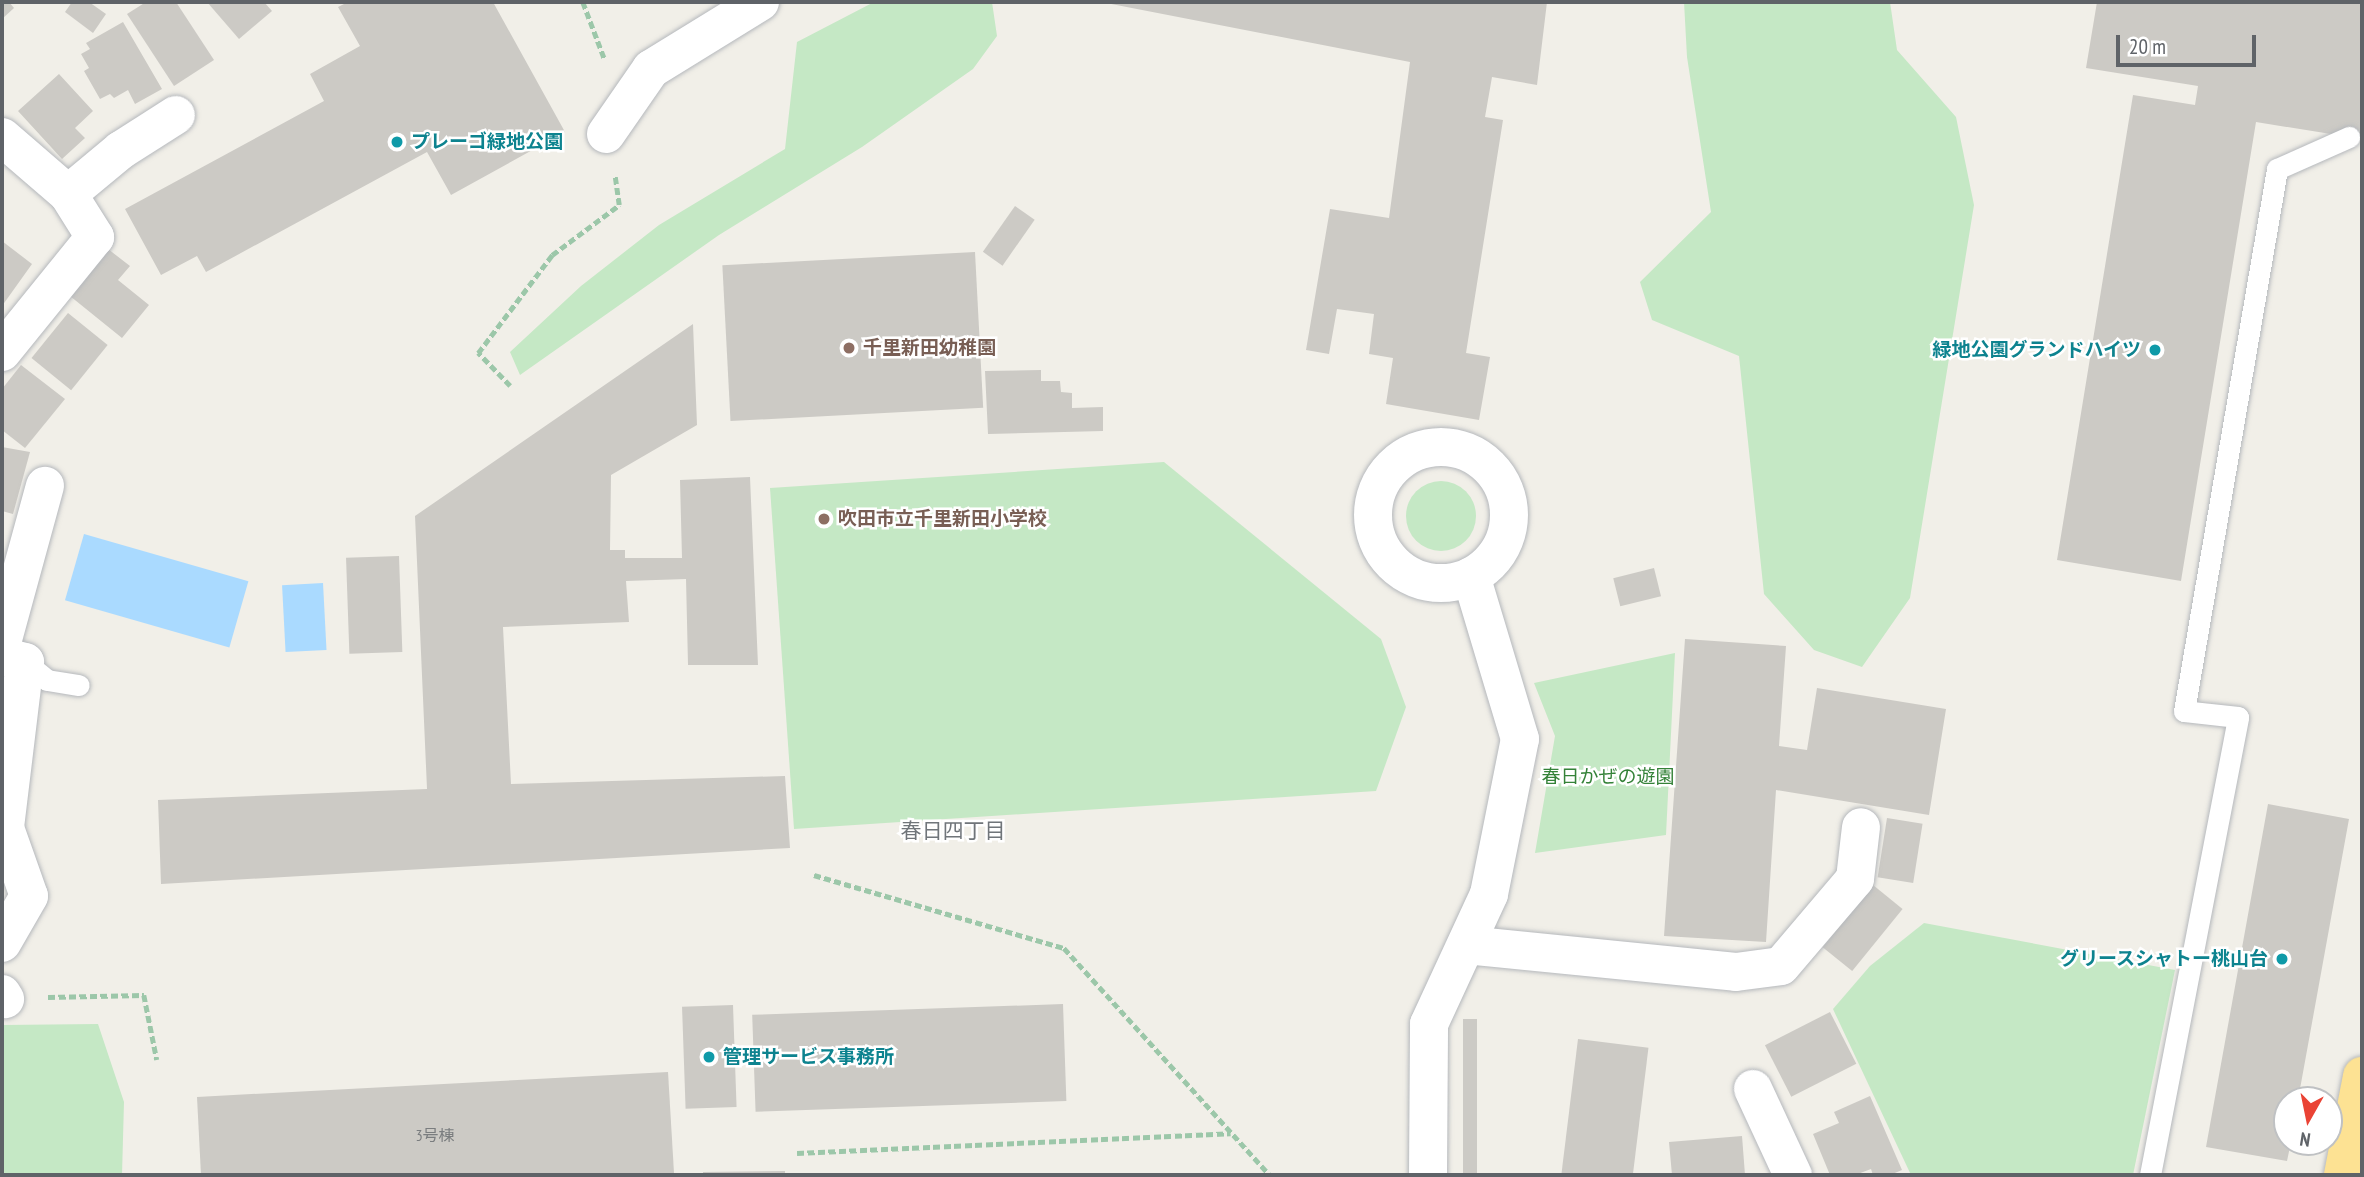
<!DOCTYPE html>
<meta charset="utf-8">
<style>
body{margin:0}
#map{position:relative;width:2364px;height:1177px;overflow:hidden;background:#f1efe8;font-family:"PT Sans Narrow","Noto Sans JP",sans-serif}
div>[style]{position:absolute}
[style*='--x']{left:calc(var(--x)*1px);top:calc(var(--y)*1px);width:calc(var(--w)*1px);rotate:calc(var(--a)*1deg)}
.green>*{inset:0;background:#c5e8c5}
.round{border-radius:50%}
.water>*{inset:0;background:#aadaff;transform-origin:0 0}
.building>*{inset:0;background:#cccac5;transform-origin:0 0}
.path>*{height:4.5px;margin-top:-2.25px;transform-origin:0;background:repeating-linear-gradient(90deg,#9cc7a9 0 7px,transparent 0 10.5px)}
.roads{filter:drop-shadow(0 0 2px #b5b8bc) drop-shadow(0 0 2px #b5b8bc)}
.lane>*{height:21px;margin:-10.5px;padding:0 10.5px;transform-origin:10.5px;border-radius:10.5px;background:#fff}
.street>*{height:38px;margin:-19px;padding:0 19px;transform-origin:19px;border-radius:19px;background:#fff}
.street>.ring{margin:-19px;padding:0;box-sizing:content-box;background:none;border:38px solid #fff;border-radius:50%}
.highway>*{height:38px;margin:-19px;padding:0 19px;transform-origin:19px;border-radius:19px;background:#fde293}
.dots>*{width:19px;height:19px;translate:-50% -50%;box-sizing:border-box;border:4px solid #fff;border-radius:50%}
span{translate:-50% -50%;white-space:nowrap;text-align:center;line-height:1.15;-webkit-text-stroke:5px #fff;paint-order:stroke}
.number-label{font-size:16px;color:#7a7d7f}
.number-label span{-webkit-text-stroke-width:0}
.culture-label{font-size:19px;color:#0d838f;font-weight:700}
.left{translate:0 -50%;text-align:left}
.right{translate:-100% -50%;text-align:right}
.education-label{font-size:19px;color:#785e54;font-weight:700}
.park-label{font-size:19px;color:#348238}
.neighbourhood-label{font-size:21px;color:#70757a}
.frame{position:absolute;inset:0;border:4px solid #5f6368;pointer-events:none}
.north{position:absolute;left:2273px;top:1086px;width:70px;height:70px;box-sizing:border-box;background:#fff;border:2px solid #bfc1c3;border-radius:50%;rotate:189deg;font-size:19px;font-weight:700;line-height:28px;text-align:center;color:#5f6368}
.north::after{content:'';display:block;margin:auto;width:24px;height:32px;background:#ea4335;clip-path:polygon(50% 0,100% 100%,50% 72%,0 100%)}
.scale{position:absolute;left:2116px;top:35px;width:140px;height:32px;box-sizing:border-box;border:4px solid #5f6368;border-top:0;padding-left:9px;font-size:21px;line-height:24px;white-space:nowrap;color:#5f6368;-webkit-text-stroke:5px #fff;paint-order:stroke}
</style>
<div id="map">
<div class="green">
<div style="clip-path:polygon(874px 2px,992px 2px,997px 36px,973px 69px,862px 147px,719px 235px,520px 375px,510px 352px,581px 286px,659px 225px,785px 149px,797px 42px)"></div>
<div style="clip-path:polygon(1684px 2px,1890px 2px,1897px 50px,1956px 117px,1974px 205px,1910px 598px,1862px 667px,1814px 650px,1764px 594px,1739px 356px,1652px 320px,1640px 282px,1711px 212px,1687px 57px)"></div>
<div style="clip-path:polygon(1164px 462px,1381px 639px,1406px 707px,1376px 791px,794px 829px,770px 488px)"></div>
<div class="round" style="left:1406px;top:481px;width:70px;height:70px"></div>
<div style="clip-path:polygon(1675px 653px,1666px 835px,1535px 853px,1555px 736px,1534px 683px)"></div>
<div style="clip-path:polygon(1924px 923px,2175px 970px,2133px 1175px,1911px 1175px,1833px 1009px,1870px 966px)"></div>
<div style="clip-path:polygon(98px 1024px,124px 1102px,122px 1175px,2px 1175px,2px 1025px)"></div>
</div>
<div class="water">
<div style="left:84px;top:534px;width:171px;height:69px;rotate:16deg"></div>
<div style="left:323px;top:583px;width:67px;height:41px;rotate:87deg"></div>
</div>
<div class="building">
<div style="clip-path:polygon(2px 2px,9px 2px,14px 8px,2px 19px)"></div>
<div style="clip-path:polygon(72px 2px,89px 2px,106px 14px,93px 33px,65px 12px)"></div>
<div style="clip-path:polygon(146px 2px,176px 2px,214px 60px,174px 86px,127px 14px)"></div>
<div style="clip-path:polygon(207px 2px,264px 2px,272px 11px,239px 39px)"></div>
<div style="clip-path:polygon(348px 2px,493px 2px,565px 132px,451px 195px,427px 152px,206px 272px,197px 256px,161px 275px,125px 209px,324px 101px,310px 74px,360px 46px,338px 7px)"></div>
<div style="clip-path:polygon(1101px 2px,1547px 2px,1537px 85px,1492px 77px,1485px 117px,1503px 120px,1466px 353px,1490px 357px,1479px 420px,1386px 404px,1393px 358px,1369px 354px,1374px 314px,1337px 309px,1329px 354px,1306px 350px,1330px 209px,1389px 218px,1410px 62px)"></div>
<div style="clip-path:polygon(2097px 2px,2362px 3px,2362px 139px,2256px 122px,2181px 581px,2057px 560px,2133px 95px,2195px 105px,2198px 86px,2086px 68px)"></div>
<div style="clip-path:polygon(123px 22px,162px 89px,135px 104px,128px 90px,114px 98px,110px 94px,100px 99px,84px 71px,89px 68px,81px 54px,90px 49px,86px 43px)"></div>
<div style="clip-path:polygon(59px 74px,93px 111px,75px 128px,85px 138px,62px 159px,18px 111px)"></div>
<div style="left:1015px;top:206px;width:24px;height:56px;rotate:35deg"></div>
<div style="clip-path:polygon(2px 241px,32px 264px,2px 306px)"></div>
<div style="clip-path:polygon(108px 249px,130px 266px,118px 280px,149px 305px,122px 338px,70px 296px)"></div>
<div style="left:975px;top:252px;width:156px;height:253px;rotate:87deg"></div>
<div style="left:68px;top:313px;width:51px;height:58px;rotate:39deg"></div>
<div style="clip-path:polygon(693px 324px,697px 425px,611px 475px,610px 550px,625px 550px,625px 558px,682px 558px,680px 480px,750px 477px,758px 665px,688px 665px,686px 579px,626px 581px,629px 622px,503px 627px,511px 784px,785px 776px,790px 848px,161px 884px,158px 800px,427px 789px,415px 516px)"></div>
<div style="clip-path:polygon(21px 365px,65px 399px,25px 448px,2px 430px,2px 389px)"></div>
<div style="clip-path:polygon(1041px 370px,1041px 381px,1060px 381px,1061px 392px,1072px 393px,1072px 408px,1103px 407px,1103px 431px,988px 434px,985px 371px)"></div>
<div style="clip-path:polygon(2px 447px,30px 452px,13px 514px,2px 511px)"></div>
<div style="left:399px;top:556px;width:96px;height:53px;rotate:88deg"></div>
<div style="left:1654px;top:568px;width:29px;height:42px;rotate:76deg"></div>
<div style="clip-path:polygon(1685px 639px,1786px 646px,1779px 746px,1807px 750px,1817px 688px,1946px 709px,1929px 815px,1776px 790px,1766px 942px,1664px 936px)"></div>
<div style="clip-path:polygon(2268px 804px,2349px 819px,2298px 1100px,2287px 1100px,2287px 1142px,2291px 1142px,2287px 1161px,2206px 1147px)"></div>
<div style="left:1887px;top:818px;width:36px;height:60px;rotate:9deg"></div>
<div style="left:1873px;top:885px;width:38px;height:80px;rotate:39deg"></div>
<div style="left:1063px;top:1004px;width:97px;height:311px;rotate:88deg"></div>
<div style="left:733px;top:1005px;width:102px;height:51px;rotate:88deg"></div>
<div style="left:1830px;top:1012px;width:58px;height:73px;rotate:63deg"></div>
<div style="left:1463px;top:1019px;width:14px;height:156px"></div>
<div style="left:1578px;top:1039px;width:71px;height:137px;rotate:7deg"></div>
<div style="clip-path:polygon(668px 1072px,674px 1173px,201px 1175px,197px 1097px)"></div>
<div style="clip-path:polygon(1870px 1096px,1902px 1170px,1890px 1175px,1873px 1175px,1871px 1169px,1855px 1175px,1830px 1175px,1813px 1134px,1839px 1123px,1834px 1112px)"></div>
<div style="clip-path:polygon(1742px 1136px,1745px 1175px,1672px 1175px,1669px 1142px)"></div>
<div style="clip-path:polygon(785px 1171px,785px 1175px,703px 1175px,703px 1172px)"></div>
</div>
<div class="path">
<div style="--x:583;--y:2;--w:62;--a:69.2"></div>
<div style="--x:510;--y:386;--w:46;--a:-134.1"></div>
<div style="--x:478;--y:353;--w:123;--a:-52.9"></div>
<div style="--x:552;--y:255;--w:84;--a:-36.7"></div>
<div style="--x:619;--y:205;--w:30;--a:-98"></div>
<div style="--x:814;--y:875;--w:260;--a:16.3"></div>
<div style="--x:1064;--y:948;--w:307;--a:47.8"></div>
<div style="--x:48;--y:997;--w:96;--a:-1.2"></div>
<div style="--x:144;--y:995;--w:66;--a:78.7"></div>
<div style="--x:797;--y:1153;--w:434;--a:-2.6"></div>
</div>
<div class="roads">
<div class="lane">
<div style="--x:25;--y:662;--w:28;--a:39"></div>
<div style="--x:47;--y:680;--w:32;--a:9"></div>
<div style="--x:2150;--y:1175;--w:466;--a:-79.1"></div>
<div style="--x:2238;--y:717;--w:54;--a:-173.7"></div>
<div style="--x:2184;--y:711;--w:550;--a:-80.26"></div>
<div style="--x:2277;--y:169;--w:79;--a:-24"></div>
</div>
<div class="street">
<div style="--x:606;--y:134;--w:79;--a:-55.3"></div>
<div style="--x:651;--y:69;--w:128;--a:-31.6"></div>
<div style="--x:2;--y:137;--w:87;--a:40.8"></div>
<div style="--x:68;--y:194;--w:51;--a:57.9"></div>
<div style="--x:95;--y:237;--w:148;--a:129"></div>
<div style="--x:68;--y:194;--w:69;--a:-39.7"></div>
<div style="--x:121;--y:150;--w:65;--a:-32.5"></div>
<div class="ring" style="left:1373px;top:447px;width:98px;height:98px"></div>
<div style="--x:2;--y:643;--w:163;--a:-74.7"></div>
<div style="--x:2;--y:656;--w:24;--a:15"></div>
<div style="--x:25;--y:662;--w:167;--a:96.9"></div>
<div style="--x:5;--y:828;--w:72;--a:70.6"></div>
<div style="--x:29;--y:896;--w:54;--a:119.9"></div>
<div style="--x:1466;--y:945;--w:271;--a:5.7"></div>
<div style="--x:1736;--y:972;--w:45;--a:-7.6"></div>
<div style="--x:1781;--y:966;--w:114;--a:-49.6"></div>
<div style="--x:1855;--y:879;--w:52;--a:-83.4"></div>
<div style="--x:2;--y:994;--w:6;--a:59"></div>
<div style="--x:1753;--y:1089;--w:95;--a:65.1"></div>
<div style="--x:1428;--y:1175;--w:151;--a:-89.6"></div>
<div style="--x:1429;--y:1024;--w:143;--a:-65.2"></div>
<div style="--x:1489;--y:894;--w:158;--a:-78.7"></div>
<div style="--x:1520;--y:739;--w:170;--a:-106.7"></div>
</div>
<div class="highway">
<div style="--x:2343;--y:1175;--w:101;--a:-79.1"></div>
</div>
</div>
<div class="dots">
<div style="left:397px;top:142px;background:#0f9aa8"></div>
<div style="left:849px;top:348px;background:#8d6e63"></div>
<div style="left:2155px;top:350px;background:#0f9aa8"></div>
<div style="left:824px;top:519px;background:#8d6e63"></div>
<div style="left:2282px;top:959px;background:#0f9aa8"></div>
<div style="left:709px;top:1057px;background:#0f9aa8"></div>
</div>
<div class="number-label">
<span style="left:435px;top:1135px">3号棟</span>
</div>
<div class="culture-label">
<span class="left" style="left:411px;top:142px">プレーゴ緑地公園</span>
<span class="right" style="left:2141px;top:350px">緑地公園グランドハイツ</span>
<span class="right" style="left:2268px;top:959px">グリースシャトー桃山台</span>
<span class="left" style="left:723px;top:1057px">管理サービス事務所</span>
</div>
<div class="education-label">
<span class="left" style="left:863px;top:348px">千里新田幼稚園</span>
<span class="left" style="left:838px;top:519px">吹田市立千里新田小学校</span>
</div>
<div class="park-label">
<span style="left:1608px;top:777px">春日かぜの遊園</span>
</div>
<div class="neighbourhood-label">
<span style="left:953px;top:831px">春日四丁目</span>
</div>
<div class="frame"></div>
<div class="north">N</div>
<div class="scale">20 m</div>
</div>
